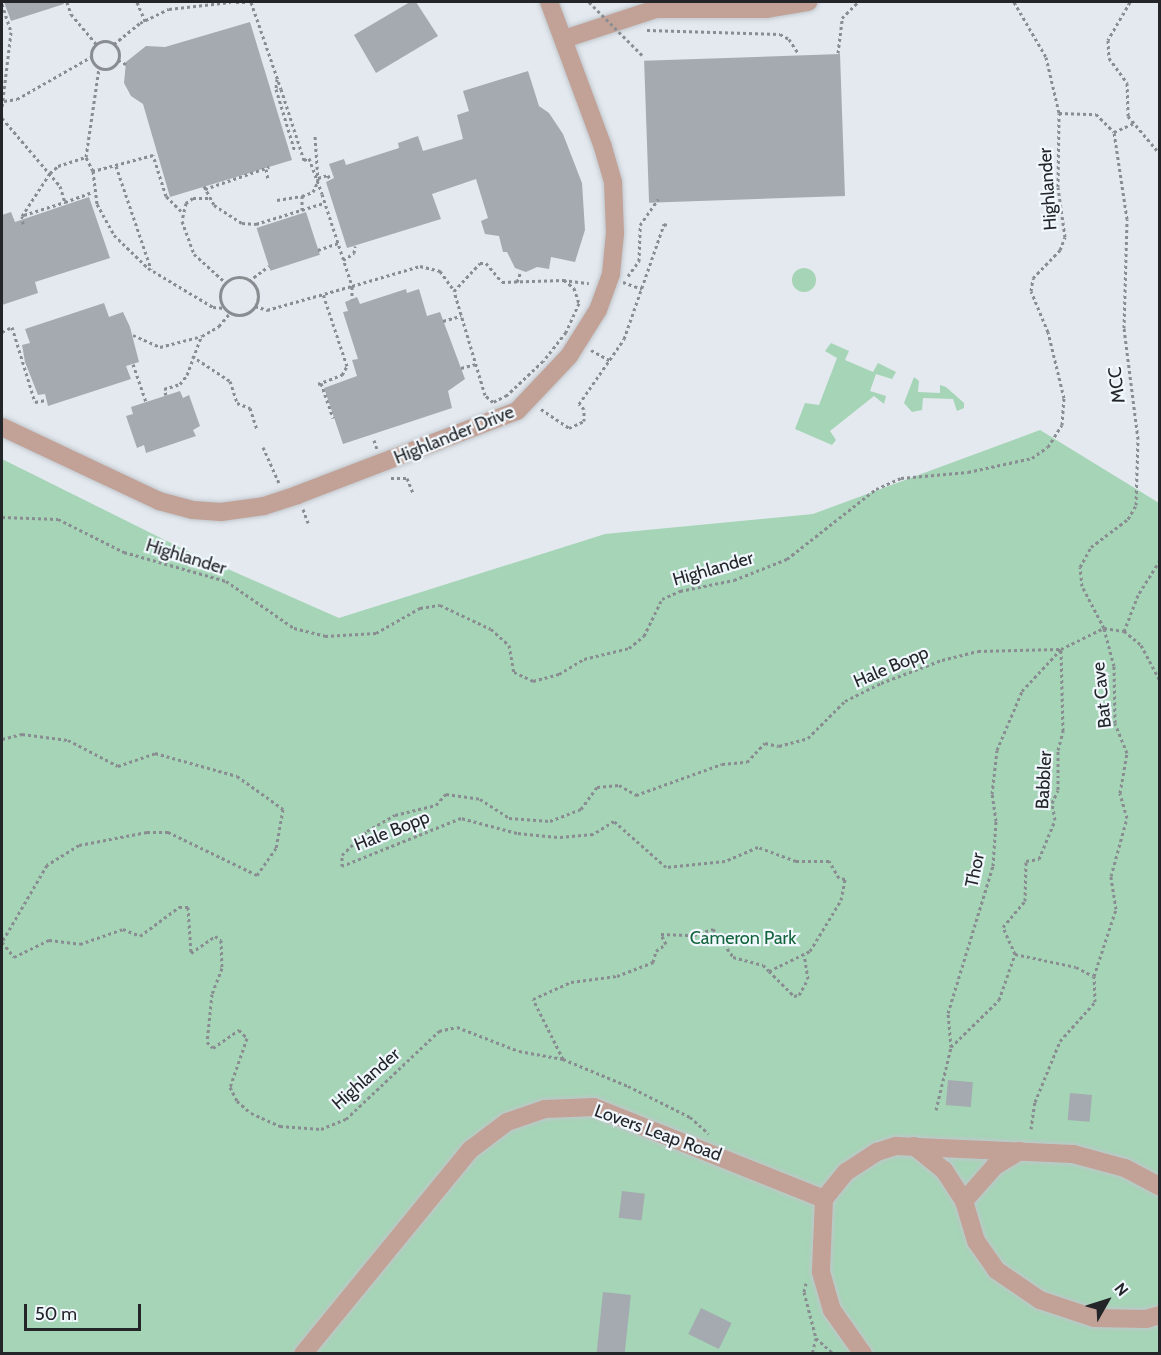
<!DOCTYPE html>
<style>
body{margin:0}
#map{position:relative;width:1161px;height:1355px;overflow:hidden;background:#e3e9ef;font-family:Cabin,sans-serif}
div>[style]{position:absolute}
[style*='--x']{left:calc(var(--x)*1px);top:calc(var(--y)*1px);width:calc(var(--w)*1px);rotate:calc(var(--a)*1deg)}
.green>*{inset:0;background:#a5d4b6}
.round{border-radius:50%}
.building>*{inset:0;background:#a4aab0;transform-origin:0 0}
.path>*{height:3px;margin-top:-1.5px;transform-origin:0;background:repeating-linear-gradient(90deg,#898d91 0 3px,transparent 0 6px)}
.path>.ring{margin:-1.5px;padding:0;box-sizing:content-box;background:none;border:3px solid #898d91;border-radius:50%}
.roads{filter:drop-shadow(0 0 2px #c0c6cb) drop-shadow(0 0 2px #c0c6cb)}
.street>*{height:18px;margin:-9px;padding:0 9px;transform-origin:9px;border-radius:9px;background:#c2a196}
.path-bridge>*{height:3px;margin-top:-1.5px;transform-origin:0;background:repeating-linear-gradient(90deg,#898d91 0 3px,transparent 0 6px)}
span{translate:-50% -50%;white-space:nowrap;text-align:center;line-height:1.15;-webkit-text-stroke:4.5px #f0f7fd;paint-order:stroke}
.street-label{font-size:18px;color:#232528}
.park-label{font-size:18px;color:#14643c}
.frame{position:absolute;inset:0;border:3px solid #232528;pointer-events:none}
.north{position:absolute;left:1077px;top:1271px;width:60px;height:60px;-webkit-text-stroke:4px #f0f7fd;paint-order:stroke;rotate:51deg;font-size:16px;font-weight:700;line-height:24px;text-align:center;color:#232528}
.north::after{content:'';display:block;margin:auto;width:21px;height:27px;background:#232528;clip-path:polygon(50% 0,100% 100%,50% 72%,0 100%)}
.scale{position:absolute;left:24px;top:1304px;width:117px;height:27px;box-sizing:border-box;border:3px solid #232528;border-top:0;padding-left:8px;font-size:18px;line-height:21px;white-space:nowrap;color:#232528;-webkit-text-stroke:4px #f0f7fd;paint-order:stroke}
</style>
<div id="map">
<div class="green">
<div class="round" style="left:792px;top:268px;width:24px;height:24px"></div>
<div style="clip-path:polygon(831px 343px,849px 351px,845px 360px,873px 372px,878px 363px,896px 372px,892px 379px,876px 374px,870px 391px,886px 396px,884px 404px,874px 396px,830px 431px,836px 440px,832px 445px,795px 429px,805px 403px,819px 405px,837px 358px,825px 351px)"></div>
<div style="clip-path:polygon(914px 377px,919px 381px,918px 392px,940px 393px,940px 385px,946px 387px,964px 403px,964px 408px,957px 411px,953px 399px,923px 398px,922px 410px,912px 412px,904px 403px)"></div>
<div style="clip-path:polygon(1040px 430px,1159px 503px,1159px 1353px,2px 1353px,2px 459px,187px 551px,339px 618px,605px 534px,813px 514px)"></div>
</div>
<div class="building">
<div style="clip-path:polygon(4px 2px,63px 2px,64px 4px,11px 21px)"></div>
<div style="clip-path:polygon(410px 2px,416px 2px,438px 36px,376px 73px,354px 35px)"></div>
<div style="clip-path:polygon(250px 22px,292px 160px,170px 197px,143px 104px,131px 96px,124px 83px,126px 62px,146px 46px,165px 47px)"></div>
<div style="left:840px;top:54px;width:142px;height:196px;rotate:88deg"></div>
<div style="clip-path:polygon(528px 71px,539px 106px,549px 113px,563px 134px,582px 183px,585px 230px,575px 262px,551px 257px,549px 269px,537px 267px,526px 272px,515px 268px,507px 252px,503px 252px,499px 236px,485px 234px,481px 221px,488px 218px,476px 179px,432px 194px,441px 219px,347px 248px,326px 182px,334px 178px,329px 164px,344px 159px,346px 165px,399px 148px,398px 143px,418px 136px,423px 151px,463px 139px,457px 115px,469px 111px,463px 91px)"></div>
<div style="clip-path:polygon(89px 197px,110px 258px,35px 282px,38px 293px,2px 305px,2px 215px,11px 212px,15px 222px)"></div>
<div style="left:306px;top:212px;width:45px;height:52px;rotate:72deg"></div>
<div style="clip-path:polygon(406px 289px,407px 293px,419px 289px,427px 316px,440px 312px,465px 379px,448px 391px,452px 408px,343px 444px,324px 388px,357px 376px,352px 360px,358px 359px,343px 312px,348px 311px,345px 302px,357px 297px,360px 304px)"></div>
<div style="clip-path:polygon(104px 303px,109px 317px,123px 312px,130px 327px,139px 362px,126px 366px,131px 379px,48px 406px,45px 394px,38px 395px,25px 362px,22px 345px,30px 343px,25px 329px)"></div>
<div style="clip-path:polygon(180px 391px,183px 398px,189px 395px,200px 426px,193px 430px,196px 436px,146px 453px,144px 445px,137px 448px,126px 416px,133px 414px,131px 407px)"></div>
<div style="left:948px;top:1080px;width:25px;height:25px;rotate:5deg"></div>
<div style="left:1070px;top:1093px;width:22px;height:27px;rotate:5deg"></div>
<div style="left:622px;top:1191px;width:23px;height:27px;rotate:7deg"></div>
<div style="left:603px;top:1292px;width:28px;height:62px;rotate:6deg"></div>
<div style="left:701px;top:1308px;width:34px;height:29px;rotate:26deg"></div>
</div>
<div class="path">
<div style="--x:67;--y:2;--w:13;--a:72"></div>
<div style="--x:71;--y:14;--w:39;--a:50"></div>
<div style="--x:137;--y:2;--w:21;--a:67"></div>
<div style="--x:236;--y:2;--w:10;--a:0"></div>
<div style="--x:251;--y:2;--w:92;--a:71"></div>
<div style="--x:1014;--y:2;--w:64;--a:59.8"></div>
<div style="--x:1046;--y:57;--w:57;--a:76.9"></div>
<div style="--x:1130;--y:2;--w:44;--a:120.1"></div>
<div style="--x:1108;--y:40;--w:18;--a:87"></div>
<div style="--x:1109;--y:58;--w:31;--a:54"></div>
<div style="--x:1127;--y:83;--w:33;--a:88"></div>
<div style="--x:1128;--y:116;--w:50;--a:49.9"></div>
<div style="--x:2;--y:4;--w:29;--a:72"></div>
<div style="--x:11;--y:32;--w:77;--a:96.8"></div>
<div style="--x:647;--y:30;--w:133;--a:1.7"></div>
<div style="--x:780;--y:34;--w:10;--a:29"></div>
<div style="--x:789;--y:39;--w:17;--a:57"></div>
<div class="ring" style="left:91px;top:41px;width:25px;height:25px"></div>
<div style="--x:114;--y:44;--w:33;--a:-39"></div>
<div style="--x:140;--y:23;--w:32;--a:-26"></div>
<div style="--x:169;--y:9;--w:62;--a:-6.4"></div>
<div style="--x:838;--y:53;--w:35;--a:-83"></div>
<div style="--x:842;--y:18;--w:23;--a:-45"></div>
<div style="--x:118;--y:60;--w:9;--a:27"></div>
<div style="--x:277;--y:79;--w:10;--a:96"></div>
<div style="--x:276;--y:89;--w:66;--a:73.2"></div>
<div style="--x:4;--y:101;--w:13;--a:-9"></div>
<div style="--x:17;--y:99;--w:85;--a:-29.6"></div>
<div style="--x:2;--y:118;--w:89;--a:49.5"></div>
<div style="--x:60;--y:186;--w:17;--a:73"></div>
<div style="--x:65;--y:202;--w:30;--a:-20"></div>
<div style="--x:116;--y:166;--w:109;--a:71.2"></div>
<div style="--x:266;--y:169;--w:10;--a:79"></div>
<div style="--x:93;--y:171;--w:16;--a:-117"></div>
<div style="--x:86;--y:157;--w:90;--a:-81.7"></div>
<div style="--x:318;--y:178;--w:10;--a:-17"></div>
<div style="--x:328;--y:175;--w:5;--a:68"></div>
<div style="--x:204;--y:186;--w:21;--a:62"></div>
<div style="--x:214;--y:205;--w:33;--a:33"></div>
<div style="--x:242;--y:223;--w:14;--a:4"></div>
<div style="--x:256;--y:224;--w:71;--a:-17.2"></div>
<div style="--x:205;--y:189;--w:68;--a:-19"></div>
<div style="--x:322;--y:194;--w:97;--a:71.9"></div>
<div style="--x:352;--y:286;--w:71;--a:-16.4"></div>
<div style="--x:420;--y:266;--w:21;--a:14"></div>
<div style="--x:440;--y:271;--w:22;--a:54"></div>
<div style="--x:208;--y:198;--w:15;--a:180"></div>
<div style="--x:193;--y:198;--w:9;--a:144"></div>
<div style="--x:186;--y:203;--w:18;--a:103"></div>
<div style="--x:182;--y:221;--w:35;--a:70"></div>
<div style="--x:194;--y:254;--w:43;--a:42.2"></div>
<div style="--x:277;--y:200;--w:25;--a:-9"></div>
<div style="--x:302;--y:210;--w:14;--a:-90"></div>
<div style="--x:302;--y:196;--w:12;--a:-20"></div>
<div style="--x:313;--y:192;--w:12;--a:-66"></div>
<div style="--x:318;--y:181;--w:45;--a:-93.8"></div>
<div style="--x:181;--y:211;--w:21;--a:-135"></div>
<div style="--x:166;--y:196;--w:43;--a:-107.6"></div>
<div style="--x:153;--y:155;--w:62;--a:165.1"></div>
<div style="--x:93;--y:171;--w:33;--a:83"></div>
<div style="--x:97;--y:204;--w:35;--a:61"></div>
<div style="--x:114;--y:235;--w:47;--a:44.1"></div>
<div style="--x:148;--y:268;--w:76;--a:31"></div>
<div style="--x:213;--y:307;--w:12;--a:5"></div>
<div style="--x:24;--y:215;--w:43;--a:-17.6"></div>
<div style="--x:23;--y:224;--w:8;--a:-97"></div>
<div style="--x:22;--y:216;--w:51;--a:-56.9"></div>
<div style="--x:50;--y:173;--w:11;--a:-41"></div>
<div style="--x:58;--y:166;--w:29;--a:-18"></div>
<div style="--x:318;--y:250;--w:21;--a:-19"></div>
<div style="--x:1160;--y:257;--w:40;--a:90"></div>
<div style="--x:343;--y:260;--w:13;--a:-32"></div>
<div style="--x:354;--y:253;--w:7;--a:-82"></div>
<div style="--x:480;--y:263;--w:6;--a:0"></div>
<div style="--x:486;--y:263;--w:25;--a:50"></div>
<div style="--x:502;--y:282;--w:62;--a:-1.8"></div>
<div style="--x:564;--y:280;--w:13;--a:39"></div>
<div style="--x:574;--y:288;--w:16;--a:72"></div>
<div style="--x:579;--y:303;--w:32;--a:114"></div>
<div style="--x:566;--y:332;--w:37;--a:128"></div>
<div style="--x:543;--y:361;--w:50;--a:136.6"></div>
<div style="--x:507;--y:395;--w:16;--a:153"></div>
<div style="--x:493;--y:402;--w:11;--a:-139"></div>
<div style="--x:485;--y:395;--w:109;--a:-106.6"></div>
<div style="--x:454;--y:291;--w:38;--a:-47"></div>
<div style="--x:628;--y:276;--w:19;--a:-54"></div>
<div style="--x:639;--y:261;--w:36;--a:-88"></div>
<div style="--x:640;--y:225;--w:32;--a:-55"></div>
<div class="ring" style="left:220px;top:277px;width:35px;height:35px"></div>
<div style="--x:563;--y:280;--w:26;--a:7"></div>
<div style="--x:249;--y:281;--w:25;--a:-37"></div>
<div style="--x:517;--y:282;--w:12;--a:-70"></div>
<div style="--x:623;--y:282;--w:20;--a:20"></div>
<div style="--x:255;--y:306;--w:13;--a:18"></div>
<div style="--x:267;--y:310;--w:88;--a:-15.8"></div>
<div style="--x:352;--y:286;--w:13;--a:90"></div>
<div style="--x:443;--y:321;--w:19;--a:-16"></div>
<div style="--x:2;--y:332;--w:11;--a:-27"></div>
<div style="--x:12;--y:327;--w:78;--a:73"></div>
<div style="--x:35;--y:402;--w:11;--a:-10"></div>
<div style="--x:133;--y:335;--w:30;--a:24"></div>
<div style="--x:160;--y:347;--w:43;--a:-14.7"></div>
<div style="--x:202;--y:336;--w:20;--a:-30"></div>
<div style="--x:219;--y:326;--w:17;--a:-50"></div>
<div style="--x:591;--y:350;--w:23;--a:29"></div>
<div style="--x:192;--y:356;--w:45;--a:33.3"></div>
<div style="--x:230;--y:381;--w:23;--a:72"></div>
<div style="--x:237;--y:403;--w:14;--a:21"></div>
<div style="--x:250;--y:408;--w:22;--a:72"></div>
<div style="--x:133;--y:364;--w:40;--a:71.1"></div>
<div style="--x:461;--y:368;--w:16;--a:-15"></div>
<div style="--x:321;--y:383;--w:37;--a:71"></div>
<div style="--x:318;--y:384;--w:26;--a:-21"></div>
<div style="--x:342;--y:375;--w:10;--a:-61"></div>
<div style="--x:347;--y:366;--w:76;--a:-108.4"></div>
<div style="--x:166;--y:395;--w:6;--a:-108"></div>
<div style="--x:164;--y:389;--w:17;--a:-17"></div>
<div style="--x:180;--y:384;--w:11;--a:-52"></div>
<div style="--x:187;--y:375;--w:40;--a:-69.8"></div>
<div style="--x:541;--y:409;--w:34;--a:34"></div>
<div style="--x:569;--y:428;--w:17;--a:-25"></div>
<div style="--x:584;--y:421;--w:12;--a:-90"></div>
<div style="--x:584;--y:409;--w:7;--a:-135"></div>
<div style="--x:579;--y:404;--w:79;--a:-55.3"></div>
<div style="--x:624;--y:339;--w:122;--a:-70.8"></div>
<div style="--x:664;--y:224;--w:3;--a:18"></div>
<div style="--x:374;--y:440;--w:9;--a:72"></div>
<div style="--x:263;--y:447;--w:39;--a:66"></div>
<div style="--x:391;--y:478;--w:16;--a:0"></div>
<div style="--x:407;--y:478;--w:16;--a:68"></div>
<div style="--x:303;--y:509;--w:15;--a:70"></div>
<div style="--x:2;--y:517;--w:56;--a:2"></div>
<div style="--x:58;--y:519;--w:74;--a:26.6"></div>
<div style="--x:124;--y:552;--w:106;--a:15.9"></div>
<div style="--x:226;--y:581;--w:83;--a:34.7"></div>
<div style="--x:294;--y:628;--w:32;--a:14"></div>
<div style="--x:325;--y:636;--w:51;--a:-3.4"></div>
<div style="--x:376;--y:633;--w:51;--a:-29.6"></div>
<div style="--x:420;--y:608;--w:20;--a:-9"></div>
<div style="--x:440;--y:605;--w:56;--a:25.2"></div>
<div style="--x:491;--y:629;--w:24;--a:42"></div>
<div style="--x:509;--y:645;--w:27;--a:80"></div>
<div style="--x:514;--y:672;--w:21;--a:25"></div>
<div style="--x:533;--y:681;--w:27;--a:-15"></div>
<div style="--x:559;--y:674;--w:29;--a:-31"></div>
<div style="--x:584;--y:659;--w:46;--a:-13.7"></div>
<div style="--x:629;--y:648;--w:19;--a:-39"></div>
<div style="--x:644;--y:636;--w:41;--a:-64.1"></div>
<div style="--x:662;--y:599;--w:20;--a:-24"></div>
<div style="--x:680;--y:591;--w:55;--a:-11.5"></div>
<div style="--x:734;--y:580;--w:57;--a:-21.6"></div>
<div style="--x:787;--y:559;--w:113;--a:-38.2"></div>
<div style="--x:876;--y:489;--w:27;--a:-24"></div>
<div style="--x:901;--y:478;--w:67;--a:-5.1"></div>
<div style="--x:968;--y:472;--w:66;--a:-12.3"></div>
<div style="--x:1032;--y:458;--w:19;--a:-35"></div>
<div style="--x:1048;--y:447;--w:26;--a:-58"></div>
<div style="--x:1062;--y:425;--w:27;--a:-86"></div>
<div style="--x:1064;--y:398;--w:68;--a:-103.6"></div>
<div style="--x:1048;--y:332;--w:44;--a:-112.5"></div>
<div style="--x:1031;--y:291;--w:13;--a:-81"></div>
<div style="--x:1033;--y:278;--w:39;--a:-46"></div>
<div style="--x:1060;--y:250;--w:14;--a:-69"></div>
<div style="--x:1065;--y:237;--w:50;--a:-98"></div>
<div style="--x:1058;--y:187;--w:74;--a:-89.2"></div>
<div style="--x:1059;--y:113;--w:37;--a:2"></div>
<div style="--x:1096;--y:114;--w:25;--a:45"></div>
<div style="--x:1160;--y:560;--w:41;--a:122.2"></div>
<div style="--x:1138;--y:595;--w:39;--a:111"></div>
<div style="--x:1124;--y:631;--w:22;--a:39"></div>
<div style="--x:1141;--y:645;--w:40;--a:62"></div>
<div style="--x:2;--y:739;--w:21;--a:-14"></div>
<div style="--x:22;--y:734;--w:46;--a:7.4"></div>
<div style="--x:68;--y:740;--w:56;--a:27.5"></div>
<div style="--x:118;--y:766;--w:39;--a:-19"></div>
<div style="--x:155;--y:753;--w:85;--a:15.7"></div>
<div style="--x:237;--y:776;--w:57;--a:35.7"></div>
<div style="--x:283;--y:809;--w:40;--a:100"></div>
<div style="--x:276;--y:848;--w:33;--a:125"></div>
<div style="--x:257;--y:875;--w:99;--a:-154.2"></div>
<div style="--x:168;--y:832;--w:21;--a:180"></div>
<div style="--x:147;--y:832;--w:69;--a:169.2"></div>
<div style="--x:79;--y:845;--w:38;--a:148"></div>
<div style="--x:47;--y:865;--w:89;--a:120.3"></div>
<div style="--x:2;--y:942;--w:19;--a:51"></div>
<div style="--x:14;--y:957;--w:39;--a:-26"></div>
<div style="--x:49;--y:940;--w:31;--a:7"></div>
<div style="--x:80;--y:944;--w:46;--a:-19.2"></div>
<div style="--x:123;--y:929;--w:18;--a:22"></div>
<div style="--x:140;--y:936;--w:49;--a:-36.6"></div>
<div style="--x:179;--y:907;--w:9;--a:0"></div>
<div style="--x:188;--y:907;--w:46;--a:86.3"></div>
<div style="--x:191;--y:953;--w:29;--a:-35"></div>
<div style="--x:215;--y:936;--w:7;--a:34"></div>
<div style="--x:221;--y:940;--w:28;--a:88"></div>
<div style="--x:222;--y:968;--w:28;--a:111"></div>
<div style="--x:212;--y:994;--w:48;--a:95.9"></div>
<div style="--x:207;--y:1042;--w:8;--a:45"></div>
<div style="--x:213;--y:1048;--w:32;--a:-35"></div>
<div style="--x:239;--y:1030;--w:11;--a:45"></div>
<div style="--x:247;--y:1038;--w:52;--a:109.1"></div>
<div style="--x:230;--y:1087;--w:16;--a:63"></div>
<div style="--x:237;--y:1101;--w:18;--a:41"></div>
<div style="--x:251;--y:1113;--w:32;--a:24"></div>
<div style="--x:280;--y:1126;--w:41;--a:4.2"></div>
<div style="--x:321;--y:1129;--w:27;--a:-22"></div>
<div style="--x:346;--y:1119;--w:128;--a:-43.4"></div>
<div style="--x:439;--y:1031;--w:18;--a:-13"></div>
<div style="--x:457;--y:1027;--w:66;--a:21.2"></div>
<div style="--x:519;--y:1051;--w:45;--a:10.3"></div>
<div style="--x:563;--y:1059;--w:70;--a:22.6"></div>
<div style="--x:628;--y:1086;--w:69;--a:26.6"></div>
<div style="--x:690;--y:1117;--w:25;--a:42"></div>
<div style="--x:1015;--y:954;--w:62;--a:12"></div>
<div style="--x:1076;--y:967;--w:19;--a:28"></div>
<div style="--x:769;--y:971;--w:35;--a:45"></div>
<div style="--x:794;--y:996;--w:5;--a:-11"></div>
<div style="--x:799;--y:995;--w:18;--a:-61"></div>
<div style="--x:808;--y:979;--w:24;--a:-99"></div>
<div style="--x:951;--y:1047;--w:67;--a:-44.4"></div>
<div style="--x:999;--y:1000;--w:49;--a:-70.8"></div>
<div style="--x:1015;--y:954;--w:30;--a:-114"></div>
<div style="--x:1003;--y:927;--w:34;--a:-50"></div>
<div style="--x:1025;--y:901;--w:40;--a:-88.6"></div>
<div style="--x:1026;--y:861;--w:13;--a:-9"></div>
<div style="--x:1039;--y:859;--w:42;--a:-67.7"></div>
<div style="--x:1055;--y:820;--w:17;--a:-100"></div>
<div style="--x:1052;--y:803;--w:14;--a:-65"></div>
<div style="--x:1058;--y:790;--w:40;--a:-90"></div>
<div style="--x:1058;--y:750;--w:20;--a:-75"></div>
<div style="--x:1063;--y:731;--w:81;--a:-91.4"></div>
<div style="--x:563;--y:1059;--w:67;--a:-116.6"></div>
<div style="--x:533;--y:999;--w:42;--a:-24.1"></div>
<div style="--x:571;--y:982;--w:46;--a:-7.4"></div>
<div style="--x:617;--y:976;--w:39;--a:-21"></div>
<div style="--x:653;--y:962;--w:11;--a:-75"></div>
<div style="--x:656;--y:951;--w:12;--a:-35"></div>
<div style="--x:666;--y:944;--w:11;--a:-117"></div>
<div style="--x:661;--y:934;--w:33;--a:2"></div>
<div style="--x:694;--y:935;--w:20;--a:-18"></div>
<div style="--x:713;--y:929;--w:34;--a:54"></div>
<div style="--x:733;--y:957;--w:31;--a:15"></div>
<div style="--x:763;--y:965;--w:8;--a:45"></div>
<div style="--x:769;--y:971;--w:46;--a:-26"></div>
<div style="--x:810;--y:951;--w:60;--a:-58.7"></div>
<div style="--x:841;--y:900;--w:21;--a:-79"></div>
<div style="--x:845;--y:879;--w:6;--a:-171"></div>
<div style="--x:839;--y:878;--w:20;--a:-120"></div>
<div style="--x:829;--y:861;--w:33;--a:180"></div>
<div style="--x:796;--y:861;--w:40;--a:-159.8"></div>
<div style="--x:758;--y:847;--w:36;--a:157"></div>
<div style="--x:725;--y:861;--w:59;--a:174.2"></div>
<div style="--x:666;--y:867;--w:69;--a:-138.5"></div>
<div style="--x:614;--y:821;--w:25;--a:148"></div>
<div style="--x:593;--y:834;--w:36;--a:175"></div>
<div style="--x:557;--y:837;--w:40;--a:-174.3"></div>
<div style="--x:517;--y:833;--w:58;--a:-165"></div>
<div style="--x:461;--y:818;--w:128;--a:158"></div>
<div style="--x:342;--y:866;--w:11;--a:-90"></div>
<div style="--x:342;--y:855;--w:35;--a:-44"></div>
<div style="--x:367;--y:831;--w:32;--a:-30"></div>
<div style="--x:395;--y:815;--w:42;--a:-13.7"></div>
<div style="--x:436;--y:805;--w:15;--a:-48"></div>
<div style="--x:446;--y:794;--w:34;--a:8"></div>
<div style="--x:480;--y:799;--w:35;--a:33"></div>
<div style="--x:509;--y:818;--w:41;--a:4.2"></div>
<div style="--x:550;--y:821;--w:33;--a:-21"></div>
<div style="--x:581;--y:809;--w:27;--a:-54"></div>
<div style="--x:597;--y:787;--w:22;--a:-5"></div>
<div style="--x:619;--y:785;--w:20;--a:30"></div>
<div style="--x:636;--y:795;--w:91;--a:-19.8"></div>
<div style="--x:722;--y:764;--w:25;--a:-5"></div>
<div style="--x:747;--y:762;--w:26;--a:-47"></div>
<div style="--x:765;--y:743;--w:14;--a:12"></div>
<div style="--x:779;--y:746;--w:30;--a:-15"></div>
<div style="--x:808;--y:738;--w:52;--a:-45"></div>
<div style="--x:845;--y:701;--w:40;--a:-26.6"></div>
<div style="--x:881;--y:683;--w:65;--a:-20.7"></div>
<div style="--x:942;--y:660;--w:37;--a:-14"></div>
<div style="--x:978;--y:651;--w:83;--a:-1.4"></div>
<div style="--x:1061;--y:649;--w:48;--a:-26"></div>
<div style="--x:1104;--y:628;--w:20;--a:9"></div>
<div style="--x:936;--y:1110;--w:65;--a:-76.6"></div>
<div style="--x:951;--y:1047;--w:34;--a:-95"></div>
<div style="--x:948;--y:1013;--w:154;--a:-73"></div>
<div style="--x:993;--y:866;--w:45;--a:-86.2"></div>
<div style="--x:996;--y:821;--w:27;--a:-98"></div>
<div style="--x:992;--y:794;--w:44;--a:-83.5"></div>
<div style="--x:997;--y:750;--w:64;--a:-67"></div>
<div style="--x:1022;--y:691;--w:57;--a:-47.1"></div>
<div style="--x:1031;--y:1129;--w:27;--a:-82"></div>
<div style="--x:1035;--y:1102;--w:66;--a:-67.7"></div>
<div style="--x:1060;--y:1041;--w:52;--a:-48.1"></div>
<div style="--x:1095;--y:1002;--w:26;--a:-92"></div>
<div style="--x:1094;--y:976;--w:71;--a:-71.8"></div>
<div style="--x:1116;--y:909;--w:33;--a:-99"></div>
<div style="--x:1111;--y:876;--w:60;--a:-74.6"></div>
<div style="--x:1127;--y:818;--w:26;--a:-106"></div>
<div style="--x:1120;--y:793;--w:41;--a:-80.1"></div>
<div style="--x:1127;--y:753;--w:32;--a:-112"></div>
<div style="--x:1115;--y:723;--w:57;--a:-91"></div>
<div style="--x:1114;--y:666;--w:39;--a:-105"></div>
<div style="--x:1104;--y:628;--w:47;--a:-117.6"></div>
<div style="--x:1082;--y:586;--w:19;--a:-96"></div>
<div style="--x:1080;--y:567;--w:23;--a:-61"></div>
<div style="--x:1091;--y:547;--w:46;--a:-37.1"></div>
<div style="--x:1128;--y:519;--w:16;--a:-60"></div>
<div style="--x:1136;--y:505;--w:66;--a:-88.3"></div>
<div style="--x:1138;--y:439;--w:112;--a:-97.2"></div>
<div style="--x:1124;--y:328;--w:109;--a:-88.4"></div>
<div style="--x:1127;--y:219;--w:88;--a:-98.5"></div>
<div style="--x:1114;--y:132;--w:22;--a:-24"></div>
<div style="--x:806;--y:1283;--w:9;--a:103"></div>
<div style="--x:804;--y:1292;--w:48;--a:75.4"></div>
<div style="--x:816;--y:1338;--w:16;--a:104"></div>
<div style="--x:816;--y:1338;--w:24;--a:42"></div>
</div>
<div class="roads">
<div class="street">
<div style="--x:564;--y:39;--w:97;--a:-18.1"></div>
<div style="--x:656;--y:9;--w:111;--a:0"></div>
<div style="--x:767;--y:9;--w:42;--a:-9.7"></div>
<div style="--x:2;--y:427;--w:174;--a:25.2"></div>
<div style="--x:159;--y:501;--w:35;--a:15"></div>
<div style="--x:193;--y:510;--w:28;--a:4"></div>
<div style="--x:221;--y:512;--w:43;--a:-7.9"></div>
<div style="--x:264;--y:506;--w:35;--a:-18"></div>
<div style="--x:297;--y:495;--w:235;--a:-20.9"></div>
<div style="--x:517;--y:411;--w:76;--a:-46.6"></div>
<div style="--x:569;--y:356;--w:54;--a:-57.8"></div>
<div style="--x:598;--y:310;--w:38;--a:-70"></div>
<div style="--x:611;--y:274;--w:41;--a:-84.4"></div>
<div style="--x:615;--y:233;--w:51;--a:-92.2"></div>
<div style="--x:613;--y:182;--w:36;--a:-106"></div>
<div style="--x:603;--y:147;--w:155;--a:-110.4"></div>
<div style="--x:914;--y:1146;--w:38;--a:39"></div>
<div style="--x:944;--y:1170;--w:37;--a:57"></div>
<div style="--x:964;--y:1201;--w:42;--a:73.3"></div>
<div style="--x:976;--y:1241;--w:35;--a:55"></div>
<div style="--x:996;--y:1270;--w:53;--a:34.3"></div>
<div style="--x:1040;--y:1300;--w:57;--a:18.4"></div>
<div style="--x:1094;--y:1318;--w:52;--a:1.1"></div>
<div style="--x:1146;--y:1319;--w:15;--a:-16"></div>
<div style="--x:824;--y:1199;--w:35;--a:-51"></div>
<div style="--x:846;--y:1172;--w:37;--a:-33"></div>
<div style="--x:877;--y:1152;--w:20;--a:-18"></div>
<div style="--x:896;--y:1146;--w:177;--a:2.6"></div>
<div style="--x:1073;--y:1154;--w:54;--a:15.1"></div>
<div style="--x:1125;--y:1168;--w:40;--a:28"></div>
<div style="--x:824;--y:1199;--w:73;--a:92.4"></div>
<div style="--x:821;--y:1272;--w:40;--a:74"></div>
<div style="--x:832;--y:1310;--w:54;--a:54.8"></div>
<div style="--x:964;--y:1201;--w:47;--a:-48.5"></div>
<div style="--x:995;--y:1166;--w:29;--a:-31"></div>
<div style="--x:303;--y:1354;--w:264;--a:-50.7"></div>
<div style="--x:470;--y:1150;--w:46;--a:-37.1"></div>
<div style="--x:507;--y:1122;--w:40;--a:-18.9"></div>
<div style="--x:545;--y:1109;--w:49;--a:-2.3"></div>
<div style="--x:594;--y:1107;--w:248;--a:21.8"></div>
</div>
</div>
<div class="path-bridge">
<div style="--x:589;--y:2;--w:78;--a:45"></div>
<div style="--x:281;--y:89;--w:75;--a:72.1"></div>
<div style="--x:304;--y:160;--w:5;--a:-22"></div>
<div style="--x:309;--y:158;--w:38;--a:70"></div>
</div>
<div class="street-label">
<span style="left:1048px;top:189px;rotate:-94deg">Highlander</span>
<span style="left:1117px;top:385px;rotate:-97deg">MCC</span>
<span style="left:454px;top:435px;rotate:-22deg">Highlander Drive</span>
<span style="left:186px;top:557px;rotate:17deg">Highlander</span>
<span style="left:713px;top:569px;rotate:-16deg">Highlander</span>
<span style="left:891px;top:667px;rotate:-23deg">Hale Bopp</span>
<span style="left:1102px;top:695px;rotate:-96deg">Bat Cave</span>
<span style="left:1044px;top:780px;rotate:-87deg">Babbler</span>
<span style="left:392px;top:831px;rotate:-22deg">Hale Bopp</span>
<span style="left:975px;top:870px;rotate:-78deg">Thor</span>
<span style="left:366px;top:1079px;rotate:-41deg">Highlander</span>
<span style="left:658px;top:1133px;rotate:20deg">Lovers Leap Road</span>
</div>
<div class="park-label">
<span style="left:743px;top:938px">Cameron Park</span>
</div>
<div class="frame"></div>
<div class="north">N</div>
<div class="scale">50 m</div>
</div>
